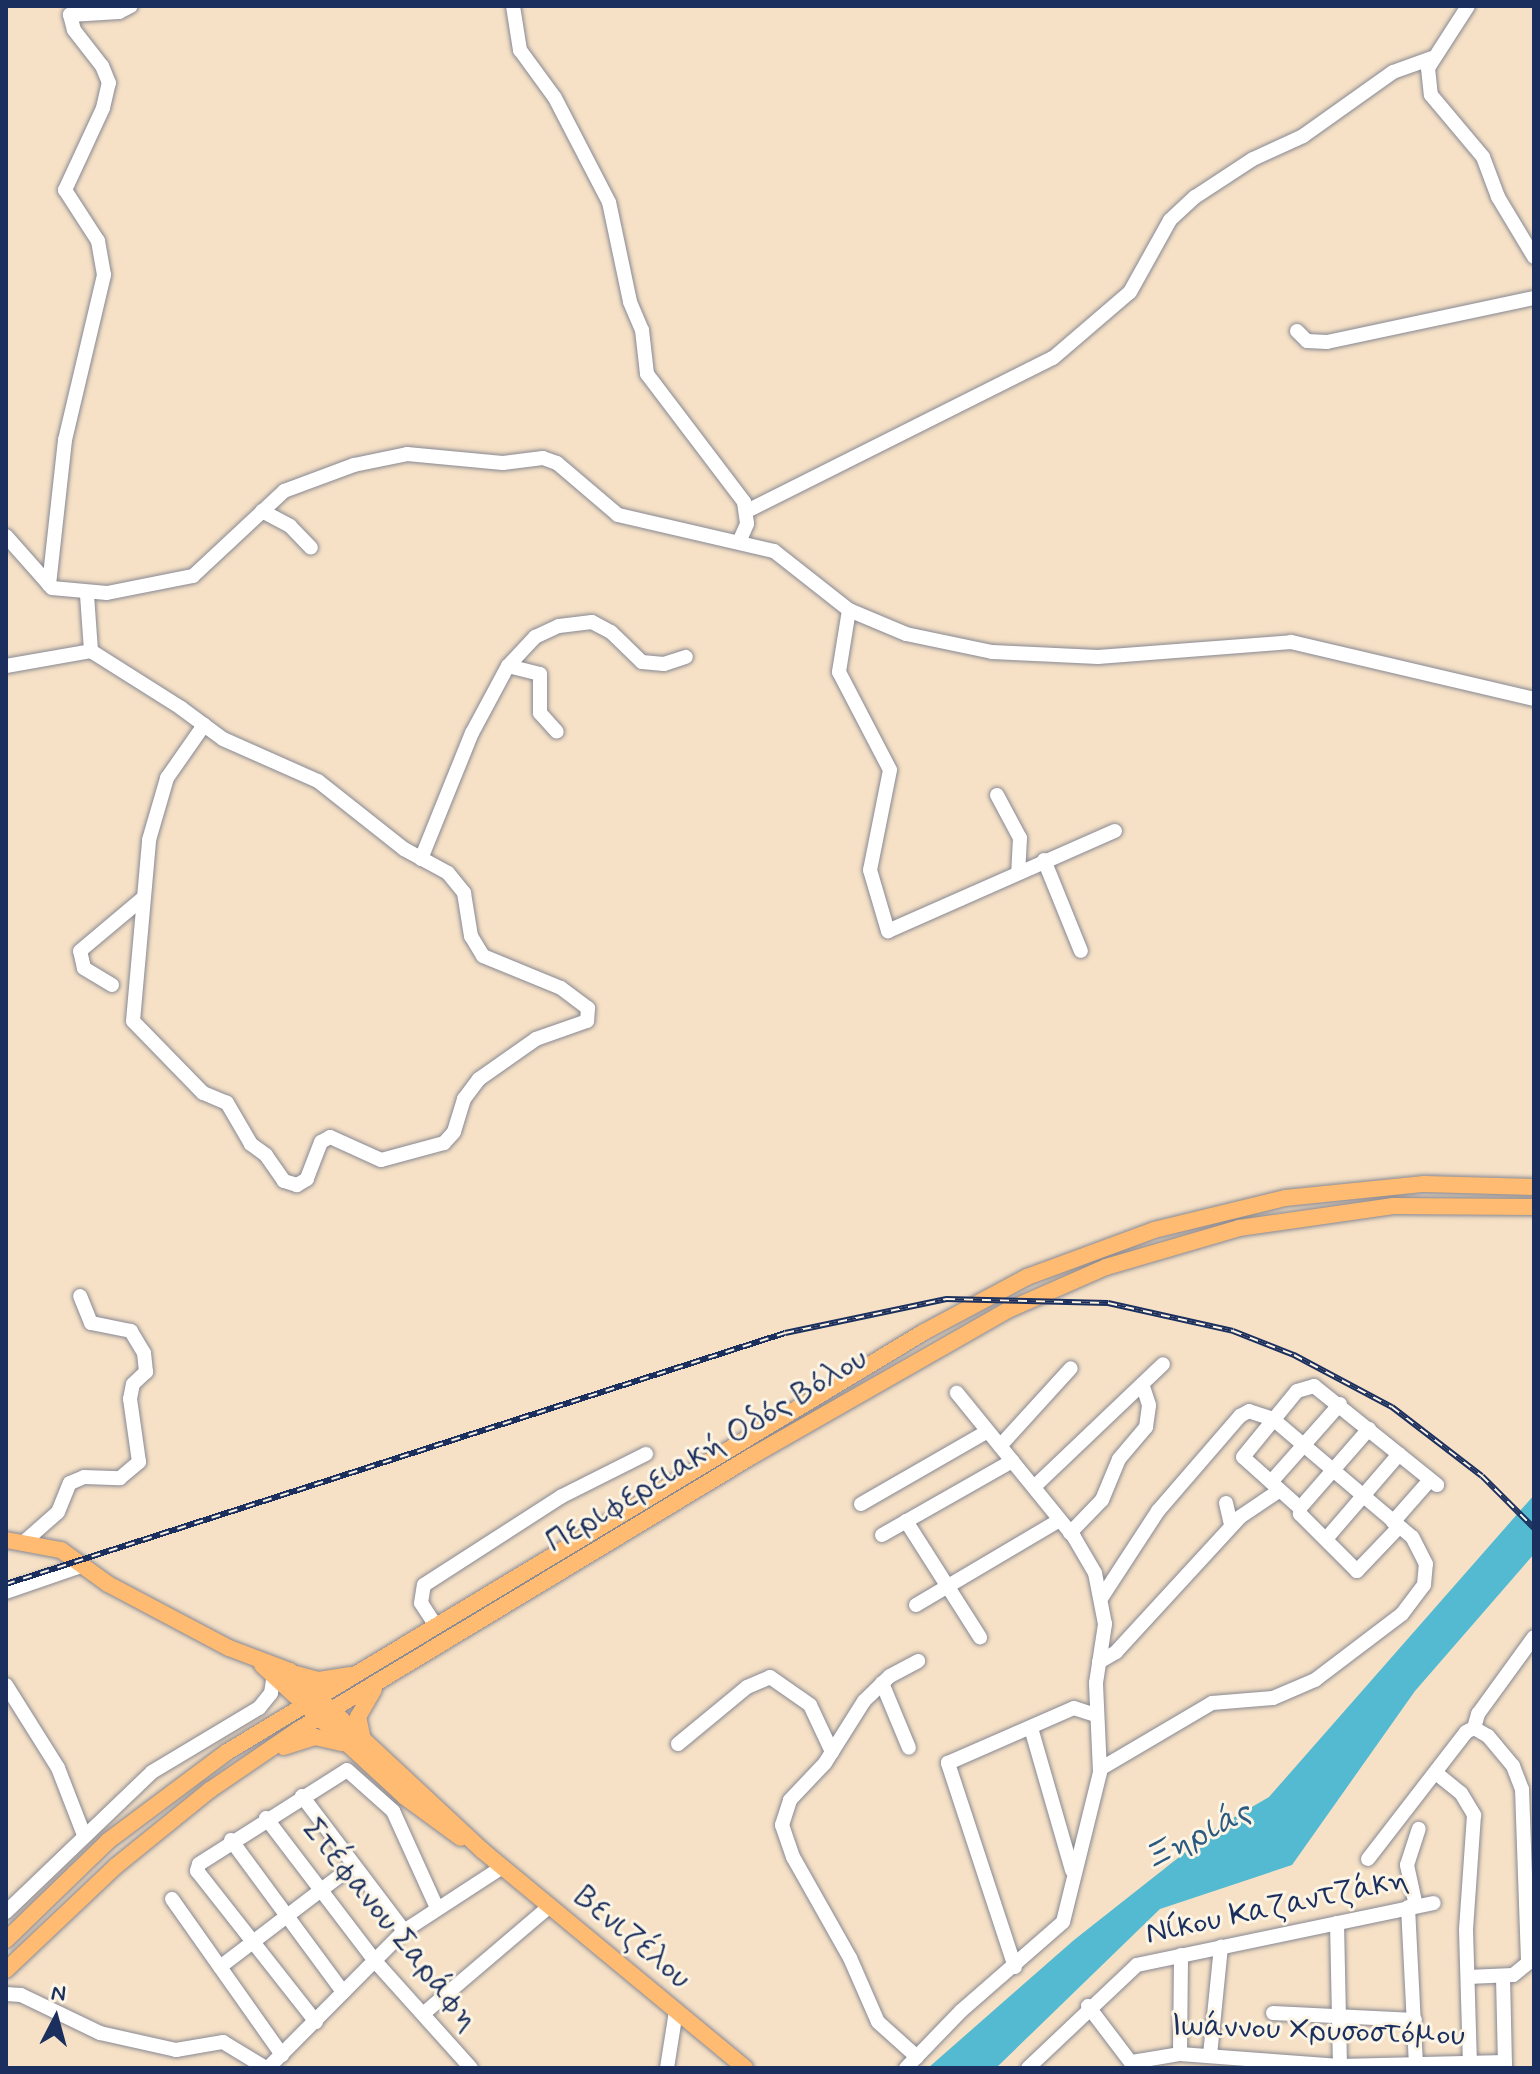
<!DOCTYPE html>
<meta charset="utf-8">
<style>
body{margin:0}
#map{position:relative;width:1540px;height:2074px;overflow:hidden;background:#f6e1c6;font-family:Mynerve,sans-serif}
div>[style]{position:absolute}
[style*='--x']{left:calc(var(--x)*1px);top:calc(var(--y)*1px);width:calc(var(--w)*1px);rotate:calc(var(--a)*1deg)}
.water>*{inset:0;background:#54bad1}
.roads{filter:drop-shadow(0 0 2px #888892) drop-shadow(0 0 2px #888892)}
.minor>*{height:14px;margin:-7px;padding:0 7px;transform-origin:7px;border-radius:7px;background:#fff}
.major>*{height:16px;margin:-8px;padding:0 8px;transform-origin:8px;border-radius:8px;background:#febb71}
.rail>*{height:6px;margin-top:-3px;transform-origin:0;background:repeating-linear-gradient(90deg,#fcf5e5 0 9px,#1b2f5e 0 18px);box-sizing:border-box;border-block:2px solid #1b2f5e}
span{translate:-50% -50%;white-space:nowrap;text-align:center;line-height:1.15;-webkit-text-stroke:6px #fcf5e5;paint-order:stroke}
.street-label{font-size:32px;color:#1b2f5e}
.water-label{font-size:34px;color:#2c5980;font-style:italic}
.frame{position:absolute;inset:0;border:8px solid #1b2f5e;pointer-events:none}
.north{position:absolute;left:16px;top:1978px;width:80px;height:80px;-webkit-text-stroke:6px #fcf5e5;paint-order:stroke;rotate:6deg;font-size:22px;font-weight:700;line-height:32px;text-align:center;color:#1b2f5e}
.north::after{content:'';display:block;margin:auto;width:28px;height:36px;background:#1b2f5e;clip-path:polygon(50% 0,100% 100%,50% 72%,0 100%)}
</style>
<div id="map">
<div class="water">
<div style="clip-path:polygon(1534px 1495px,1534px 1554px,1415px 1691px,1292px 1865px,1160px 1909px,996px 2068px,928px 2068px,1074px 1940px,1216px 1828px,1269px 1797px)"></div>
</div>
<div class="roads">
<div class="minor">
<div style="--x:513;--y:6;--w:45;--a:81"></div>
<div style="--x:520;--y:50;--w:59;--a:53.9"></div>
<div style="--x:555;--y:98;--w:117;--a:62.6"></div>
<div style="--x:609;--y:202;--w:102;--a:78.1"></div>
<div style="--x:630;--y:302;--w:30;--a:67"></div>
<div style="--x:642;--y:330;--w:44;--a:83.5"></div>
<div style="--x:647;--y:374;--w:161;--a:52.8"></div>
<div style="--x:744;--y:502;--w:22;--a:82"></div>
<div style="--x:747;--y:524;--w:17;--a:114"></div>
<div style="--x:1468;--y:6;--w:74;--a:122.8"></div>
<div style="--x:1428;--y:68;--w:27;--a:84"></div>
<div style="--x:1431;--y:95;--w:81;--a:50"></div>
<div style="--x:1483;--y:157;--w:43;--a:69.4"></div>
<div style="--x:1498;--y:197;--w:70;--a:59"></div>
<div style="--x:1297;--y:331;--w:14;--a:45"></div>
<div style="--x:1307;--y:341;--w:20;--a:3"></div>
<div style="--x:1327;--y:342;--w:212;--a:-12"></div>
<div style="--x:262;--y:511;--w:32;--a:28"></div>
<div style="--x:290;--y:526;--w:30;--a:46"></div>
<div style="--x:747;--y:511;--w:342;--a:-26.6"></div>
<div style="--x:1053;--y:358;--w:101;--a:-40.6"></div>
<div style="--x:1130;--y:292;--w:82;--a:-60.9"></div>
<div style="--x:1170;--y:220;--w:34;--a:-43"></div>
<div style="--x:1195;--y:197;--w:69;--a:-33.2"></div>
<div style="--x:1253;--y:159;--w:55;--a:-24.7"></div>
<div style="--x:1303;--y:136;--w:110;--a:-35.4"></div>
<div style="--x:1393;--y:72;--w:41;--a:-19.7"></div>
<div style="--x:6;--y:536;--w:69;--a:48.5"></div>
<div style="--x:52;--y:588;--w:55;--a:5.2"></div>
<div style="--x:107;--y:593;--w:88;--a:-11.2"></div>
<div style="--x:193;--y:576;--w:125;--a:-43"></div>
<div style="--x:284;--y:491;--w:75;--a:-20.4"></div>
<div style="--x:354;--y:465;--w:54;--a:-11.7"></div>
<div style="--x:407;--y:454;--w:96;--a:5.4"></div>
<div style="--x:503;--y:463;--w:40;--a:-7.1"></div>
<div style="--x:543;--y:458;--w:15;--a:20"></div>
<div style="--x:557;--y:463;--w:80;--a:40.4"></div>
<div style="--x:618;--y:515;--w:160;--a:13"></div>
<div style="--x:774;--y:551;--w:95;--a:38.2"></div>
<div style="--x:849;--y:610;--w:62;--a:22.8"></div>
<div style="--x:906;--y:634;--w:88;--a:11.8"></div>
<div style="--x:992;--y:652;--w:106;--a:2.7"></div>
<div style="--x:1098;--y:657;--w:194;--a:-4.4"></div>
<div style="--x:1291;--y:642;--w:250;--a:13.2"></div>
<div style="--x:49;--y:585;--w:146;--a:-83.7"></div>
<div style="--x:65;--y:440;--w:170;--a:-76.7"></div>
<div style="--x:104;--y:275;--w:35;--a:-100"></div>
<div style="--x:98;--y:241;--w:61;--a:-122.9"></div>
<div style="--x:65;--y:190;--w:90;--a:-65.1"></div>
<div style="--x:103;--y:108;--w:26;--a:-77"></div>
<div style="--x:109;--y:83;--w:18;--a:-112"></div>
<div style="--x:102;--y:66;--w:46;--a:-127.9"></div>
<div style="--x:74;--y:30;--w:16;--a:-105"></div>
<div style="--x:70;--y:15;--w:49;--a:-3.5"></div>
<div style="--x:119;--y:12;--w:13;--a:-27"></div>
<div style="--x:87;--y:595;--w:56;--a:85.9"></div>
<div style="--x:849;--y:610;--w:63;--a:99.2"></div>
<div style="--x:839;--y:672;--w:110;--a:62.5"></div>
<div style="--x:890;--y:770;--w:102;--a:101.3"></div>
<div style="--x:870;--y:870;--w:64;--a:73.6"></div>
<div style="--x:888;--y:931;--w:248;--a:-23.8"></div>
<div style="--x:6;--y:666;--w:86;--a:-10"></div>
<div style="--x:91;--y:651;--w:107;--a:32.3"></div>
<div style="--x:181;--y:708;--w:52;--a:36.4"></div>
<div style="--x:223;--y:739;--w:104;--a:23.9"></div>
<div style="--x:318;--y:781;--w:110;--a:38.3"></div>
<div style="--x:404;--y:849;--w:50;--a:28.6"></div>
<div style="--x:448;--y:873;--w:26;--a:51"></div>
<div style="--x:464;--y:893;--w:44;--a:80.8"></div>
<div style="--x:471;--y:936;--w:23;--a:59"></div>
<div style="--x:483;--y:956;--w:84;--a:22.3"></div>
<div style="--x:561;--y:988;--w:34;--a:37"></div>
<div style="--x:588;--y:1008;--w:13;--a:94"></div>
<div style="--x:587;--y:1021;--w:54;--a:160.6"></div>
<div style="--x:536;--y:1039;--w:70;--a:144.9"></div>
<div style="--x:479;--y:1079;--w:25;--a:127"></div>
<div style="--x:464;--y:1099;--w:34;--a:107"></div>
<div style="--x:454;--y:1132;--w:15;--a:132"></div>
<div style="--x:444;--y:1143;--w:65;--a:164.9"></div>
<div style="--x:381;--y:1160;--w:56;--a:-155.7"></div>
<div style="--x:330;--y:1137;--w:10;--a:151"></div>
<div style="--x:321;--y:1142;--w:40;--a:111"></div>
<div style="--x:307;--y:1179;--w:12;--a:149"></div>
<div style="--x:297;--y:1185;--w:14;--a:-163"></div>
<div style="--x:284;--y:1181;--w:32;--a:-125"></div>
<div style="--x:266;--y:1155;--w:19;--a:-144"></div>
<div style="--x:251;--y:1144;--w:48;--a:-120.3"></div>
<div style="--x:227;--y:1103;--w:26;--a:-157"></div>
<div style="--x:203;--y:1093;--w:100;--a:-134.2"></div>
<div style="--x:133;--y:1021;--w:182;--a:-84.9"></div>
<div style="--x:149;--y:840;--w:65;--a:-73.8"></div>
<div style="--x:167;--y:778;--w:65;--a:-55.1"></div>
<div style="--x:508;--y:666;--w:33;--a:14"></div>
<div style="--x:540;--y:674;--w:39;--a:90"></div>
<div style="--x:540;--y:713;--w:25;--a:48"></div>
<div style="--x:997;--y:795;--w:49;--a:61.9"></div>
<div style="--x:1020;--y:838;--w:35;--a:93"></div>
<div style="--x:421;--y:859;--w:136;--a:-68"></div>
<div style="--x:472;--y:733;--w:76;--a:-61.8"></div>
<div style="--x:508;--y:666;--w:40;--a:-47"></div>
<div style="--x:535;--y:637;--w:26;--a:-25"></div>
<div style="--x:559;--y:626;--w:33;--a:-7"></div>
<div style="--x:592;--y:622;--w:21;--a:28"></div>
<div style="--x:611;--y:632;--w:43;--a:44.1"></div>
<div style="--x:642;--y:662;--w:22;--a:5"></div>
<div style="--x:664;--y:664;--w:23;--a:-18"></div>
<div style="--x:1044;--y:860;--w:98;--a:67.9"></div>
<div style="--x:112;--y:985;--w:33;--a:-149"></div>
<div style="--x:84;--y:968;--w:17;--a:-103"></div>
<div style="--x:80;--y:951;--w:81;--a:-40"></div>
<div style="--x:1000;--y:1446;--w:105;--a:-47.7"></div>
<div style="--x:1271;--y:1482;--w:104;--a:-48.5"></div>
<div style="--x:1034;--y:1487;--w:178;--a:-43.6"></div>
<div style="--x:1226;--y:1503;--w:23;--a:77"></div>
<div style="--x:861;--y:1504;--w:146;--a:-29.9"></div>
<div style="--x:1300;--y:1508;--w:105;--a:-48.9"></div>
<div style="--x:906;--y:1521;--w:138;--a:57.5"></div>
<div style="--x:1393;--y:1522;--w:56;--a:-48.6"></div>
<div style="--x:1399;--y:1527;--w:61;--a:133.7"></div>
<div style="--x:1357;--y:1571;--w:81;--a:-135"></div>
<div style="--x:1300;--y:1514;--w:6;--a:-90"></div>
<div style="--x:1300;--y:1508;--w:76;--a:-138.2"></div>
<div style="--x:1243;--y:1457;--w:85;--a:-50.7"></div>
<div style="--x:1297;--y:1391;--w:18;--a:-16"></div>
<div style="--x:1314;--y:1386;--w:158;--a:38.8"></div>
<div style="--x:1070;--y:1533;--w:46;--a:-45.9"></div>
<div style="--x:1102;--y:1500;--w:44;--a:-67.5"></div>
<div style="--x:1119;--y:1459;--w:42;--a:-49.8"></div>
<div style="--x:1146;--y:1427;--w:22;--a:-82"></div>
<div style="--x:1149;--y:1405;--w:22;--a:-108"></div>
<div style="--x:882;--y:1535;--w:150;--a:-29.6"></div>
<div style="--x:1326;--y:1539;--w:112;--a:-49.3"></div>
<div style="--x:24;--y:1542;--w:45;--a:-41.4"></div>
<div style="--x:58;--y:1512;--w:31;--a:-68"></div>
<div style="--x:70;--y:1483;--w:15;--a:-23"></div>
<div style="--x:84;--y:1477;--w:36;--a:2"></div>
<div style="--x:120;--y:1478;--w:25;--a:-40"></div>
<div style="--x:139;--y:1462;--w:64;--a:-98.1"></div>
<div style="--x:130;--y:1399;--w:15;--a:-79"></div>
<div style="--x:133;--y:1384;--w:18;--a:-43"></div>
<div style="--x:146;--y:1372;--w:19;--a:-96"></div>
<div style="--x:144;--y:1353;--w:26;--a:-121"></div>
<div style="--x:131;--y:1331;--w:41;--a:-168.7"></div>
<div style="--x:91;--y:1323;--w:29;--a:-112"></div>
<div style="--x:6;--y:1592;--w:79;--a:-19.1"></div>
<div style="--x:916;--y:1605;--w:167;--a:-30.6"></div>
<div style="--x:436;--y:1626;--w:27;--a:-123"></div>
<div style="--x:421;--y:1603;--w:18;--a:-81"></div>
<div style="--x:424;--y:1585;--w:164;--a:-32.8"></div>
<div style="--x:562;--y:1496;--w:94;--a:-26.6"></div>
<div style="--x:1099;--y:1662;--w:20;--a:-30"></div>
<div style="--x:1116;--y:1652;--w:183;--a:-47.4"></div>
<div style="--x:1240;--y:1517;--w:48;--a:-34"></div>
<div style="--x:882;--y:1683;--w:70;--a:67.4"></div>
<div style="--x:6;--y:1685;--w:98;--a:57.9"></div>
<div style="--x:58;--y:1768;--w:72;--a:68.8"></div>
<div style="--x:1031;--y:1728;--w:148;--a:73.9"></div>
<div style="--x:1474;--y:1728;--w:15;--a:-74"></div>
<div style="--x:1478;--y:1714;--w:95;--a:-54"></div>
<div style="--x:678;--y:1744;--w:89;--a:-39.6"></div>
<div style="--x:747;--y:1687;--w:25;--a:-23"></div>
<div style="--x:770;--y:1677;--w:49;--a:35"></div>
<div style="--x:810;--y:1705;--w:52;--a:64.9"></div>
<div style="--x:1100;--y:1769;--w:130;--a:-30.5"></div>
<div style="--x:1212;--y:1703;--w:61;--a:-4.7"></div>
<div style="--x:1273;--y:1698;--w:46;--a:-23.2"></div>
<div style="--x:1315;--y:1680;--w:109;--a:-37.2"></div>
<div style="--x:1402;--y:1614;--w:36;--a:-53"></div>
<div style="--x:1424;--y:1585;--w:21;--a:-85"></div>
<div style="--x:1426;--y:1564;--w:30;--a:-117"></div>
<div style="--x:1412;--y:1537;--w:182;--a:-139.7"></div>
<div style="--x:1273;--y:1419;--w:25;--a:-162"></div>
<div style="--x:1249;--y:1411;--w:10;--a:151"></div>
<div style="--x:1240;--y:1416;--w:125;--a:130.8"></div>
<div style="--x:1158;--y:1511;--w:103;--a:123.1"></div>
<div style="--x:1436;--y:1773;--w:32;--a:39"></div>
<div style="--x:1461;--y:1793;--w:26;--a:59"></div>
<div style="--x:1474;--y:1815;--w:115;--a:94"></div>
<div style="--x:1466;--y:1930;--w:138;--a:88.3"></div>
<div style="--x:302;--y:1796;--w:169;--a:52.9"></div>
<div style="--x:266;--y:1818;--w:178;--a:52.7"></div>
<div style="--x:374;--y:1960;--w:145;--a:48.1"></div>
<div style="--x:231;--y:1840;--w:189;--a:53.6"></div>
<div style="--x:1368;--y:1859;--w:160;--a:-52.3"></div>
<div style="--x:1466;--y:1732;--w:9;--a:-27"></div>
<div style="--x:1474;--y:1728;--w:16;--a:30"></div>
<div style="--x:1488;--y:1736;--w:39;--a:50"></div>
<div style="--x:1513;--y:1766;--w:25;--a:69"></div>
<div style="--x:1522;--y:1789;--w:174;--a:88"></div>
<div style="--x:1528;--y:1963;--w:19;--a:141"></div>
<div style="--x:1513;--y:1975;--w:45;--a:177.5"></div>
<div style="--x:172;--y:1899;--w:191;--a:54.8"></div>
<div style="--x:1416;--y:1906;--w:42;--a:-102.4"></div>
<div style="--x:1407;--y:1865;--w:38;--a:-72"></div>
<div style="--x:1408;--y:1907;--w:159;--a:87.1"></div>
<div style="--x:6;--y:1912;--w:202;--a:-43.8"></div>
<div style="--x:152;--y:1772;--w:125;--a:-30.9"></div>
<div style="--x:259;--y:1708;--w:19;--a:-51"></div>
<div style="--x:271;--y:1693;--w:19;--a:-81"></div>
<div style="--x:1337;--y:1923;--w:145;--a:88.8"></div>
<div style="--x:220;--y:1967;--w:168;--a:-37.3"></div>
<div style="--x:1015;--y:1967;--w:215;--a:-108.2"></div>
<div style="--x:948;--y:1763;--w:137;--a:-23.6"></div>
<div style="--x:1074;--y:1708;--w:22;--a:18"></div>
<div style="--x:1503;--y:1977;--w:91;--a:88.7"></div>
<div style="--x:6;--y:1994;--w:15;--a:4"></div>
<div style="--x:21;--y:1995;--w:88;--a:25.7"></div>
<div style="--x:100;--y:2033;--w:78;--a:12.6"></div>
<div style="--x:176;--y:2050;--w:48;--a:-9.7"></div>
<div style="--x:223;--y:2042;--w:50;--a:31.2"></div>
<div style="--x:1088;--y:2006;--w:78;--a:52.8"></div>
<div style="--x:1273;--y:2013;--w:142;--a:2.8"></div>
<div style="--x:423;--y:2014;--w:167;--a:-40.4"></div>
<div style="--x:316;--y:2022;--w:192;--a:-128.2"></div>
<div style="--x:197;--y:1871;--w:7;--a:-74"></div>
<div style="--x:199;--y:1864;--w:175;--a:-32.4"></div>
<div style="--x:347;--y:1770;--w:62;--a:41.7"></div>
<div style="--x:393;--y:1811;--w:107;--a:65.6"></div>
<div style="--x:1180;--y:2054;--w:99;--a:-89.4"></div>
<div style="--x:1210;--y:2055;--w:109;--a:-84.2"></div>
<div style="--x:917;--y:2057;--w:52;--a:-138.1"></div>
<div style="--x:878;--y:2022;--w:70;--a:-113.6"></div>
<div style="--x:850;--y:1958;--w:116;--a:-119.4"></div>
<div style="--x:793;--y:1857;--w:34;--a:-109"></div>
<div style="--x:782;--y:1825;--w:26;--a:-72"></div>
<div style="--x:790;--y:1800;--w:51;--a:-46.6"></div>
<div style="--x:825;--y:1763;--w:73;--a:-57.8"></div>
<div style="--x:864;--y:1701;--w:36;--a:-44"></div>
<div style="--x:890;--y:1676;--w:32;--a:-28"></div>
<div style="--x:1132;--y:2062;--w:49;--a:-9.5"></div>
<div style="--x:1180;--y:2054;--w:160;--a:4.3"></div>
<div style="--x:1340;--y:2066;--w:165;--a:-1.4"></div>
<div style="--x:268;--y:2068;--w:193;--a:-45.2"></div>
<div style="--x:404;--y:1931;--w:117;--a:-33.1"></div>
<div style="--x:667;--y:2068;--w:58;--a:-81"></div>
<div style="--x:906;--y:2068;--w:79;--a:-46"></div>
<div style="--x:961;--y:2011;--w:135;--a:-41.1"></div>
<div style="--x:1063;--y:1922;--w:154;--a:-76.1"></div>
<div style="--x:1100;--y:1772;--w:89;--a:-92.6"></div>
<div style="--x:1096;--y:1683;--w:60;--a:-81.3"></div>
<div style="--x:1105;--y:1624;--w:52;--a:-101.1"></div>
<div style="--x:1095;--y:1573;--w:42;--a:-120.3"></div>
<div style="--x:1074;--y:1537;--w:186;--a:-129.1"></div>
<div style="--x:1028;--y:2068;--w:150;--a:-43.4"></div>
<div style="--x:1137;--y:1965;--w:303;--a:-11.8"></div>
</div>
<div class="major">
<div style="--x:6;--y:1540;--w:56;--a:10.3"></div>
<div style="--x:61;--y:1550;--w:58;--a:35.9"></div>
<div style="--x:108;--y:1584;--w:137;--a:27.9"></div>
<div style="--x:229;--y:1648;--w:65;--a:20.7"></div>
<div style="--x:290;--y:1671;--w:264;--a:43"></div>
<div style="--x:483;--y:1851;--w:340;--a:39.6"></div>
<div style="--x:262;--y:1665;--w:195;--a:42.7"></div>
<div style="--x:405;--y:1797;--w:69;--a:36.2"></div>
<div style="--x:296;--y:1674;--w:24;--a:15"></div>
<div style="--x:319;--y:1680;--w:32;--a:-9"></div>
<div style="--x:363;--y:1740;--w:24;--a:-102"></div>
<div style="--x:358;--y:1717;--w:32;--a:-60"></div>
<div style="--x:284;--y:1747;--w:33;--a:-18"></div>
<div style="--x:315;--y:1737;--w:28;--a:13"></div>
<div style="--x:6;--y:1940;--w:142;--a:-44.1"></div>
<div style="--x:108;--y:1841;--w:149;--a:-36.8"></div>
<div style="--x:227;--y:1752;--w:814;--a:-31.07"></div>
<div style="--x:924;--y:1332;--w:117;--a:-28.1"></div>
<div style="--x:1027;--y:1277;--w:135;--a:-20.3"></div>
<div style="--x:1154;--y:1230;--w:135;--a:-13.7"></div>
<div style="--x:1285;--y:1198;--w:140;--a:-5.8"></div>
<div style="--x:1424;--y:1184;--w:110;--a:1.6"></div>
<div style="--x:6;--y:1970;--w:151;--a:-43.4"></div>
<div style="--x:116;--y:1866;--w:121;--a:-39"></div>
<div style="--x:210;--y:1790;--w:107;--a:-34.3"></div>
<div style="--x:298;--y:1730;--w:530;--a:-31.11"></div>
<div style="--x:752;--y:1456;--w:295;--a:-29.7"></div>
<div style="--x:1008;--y:1310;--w:107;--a:-23.7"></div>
<div style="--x:1106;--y:1267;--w:139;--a:-16.3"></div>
<div style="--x:1239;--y:1228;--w:156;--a:-8.1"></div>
<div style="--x:1393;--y:1206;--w:141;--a:0.4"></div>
</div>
</div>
<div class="rail">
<div style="--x:6;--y:1584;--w:818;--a:-17.86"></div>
<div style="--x:785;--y:1333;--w:165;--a:-11.9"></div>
<div style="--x:946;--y:1299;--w:162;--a:1.4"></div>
<div style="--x:1108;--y:1303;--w:128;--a:12.6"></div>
<div style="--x:1233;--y:1331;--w:66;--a:21.5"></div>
<div style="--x:1294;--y:1355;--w:111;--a:28"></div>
<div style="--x:1392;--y:1407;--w:113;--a:37.5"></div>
<div style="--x:1482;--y:1476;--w:74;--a:45"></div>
</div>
<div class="street-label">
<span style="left:707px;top:1451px;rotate:-31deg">Περιφερειακή Οδός Βόλου</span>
<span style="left:1277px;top:1907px;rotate:-12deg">Νίκου Καζαντζάκη</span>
<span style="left:390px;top:1925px;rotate:51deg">Στέφανου Σαράφη</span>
<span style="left:632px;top:1938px;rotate:40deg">Βενιζέλου</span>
<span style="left:1318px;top:2031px;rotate:2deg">Ιωάννου Χρυσοστόμου</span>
</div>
<div class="water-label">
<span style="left:1197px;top:1836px;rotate:-27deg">Ξηριάς</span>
</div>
<div class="frame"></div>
<div class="north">N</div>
</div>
